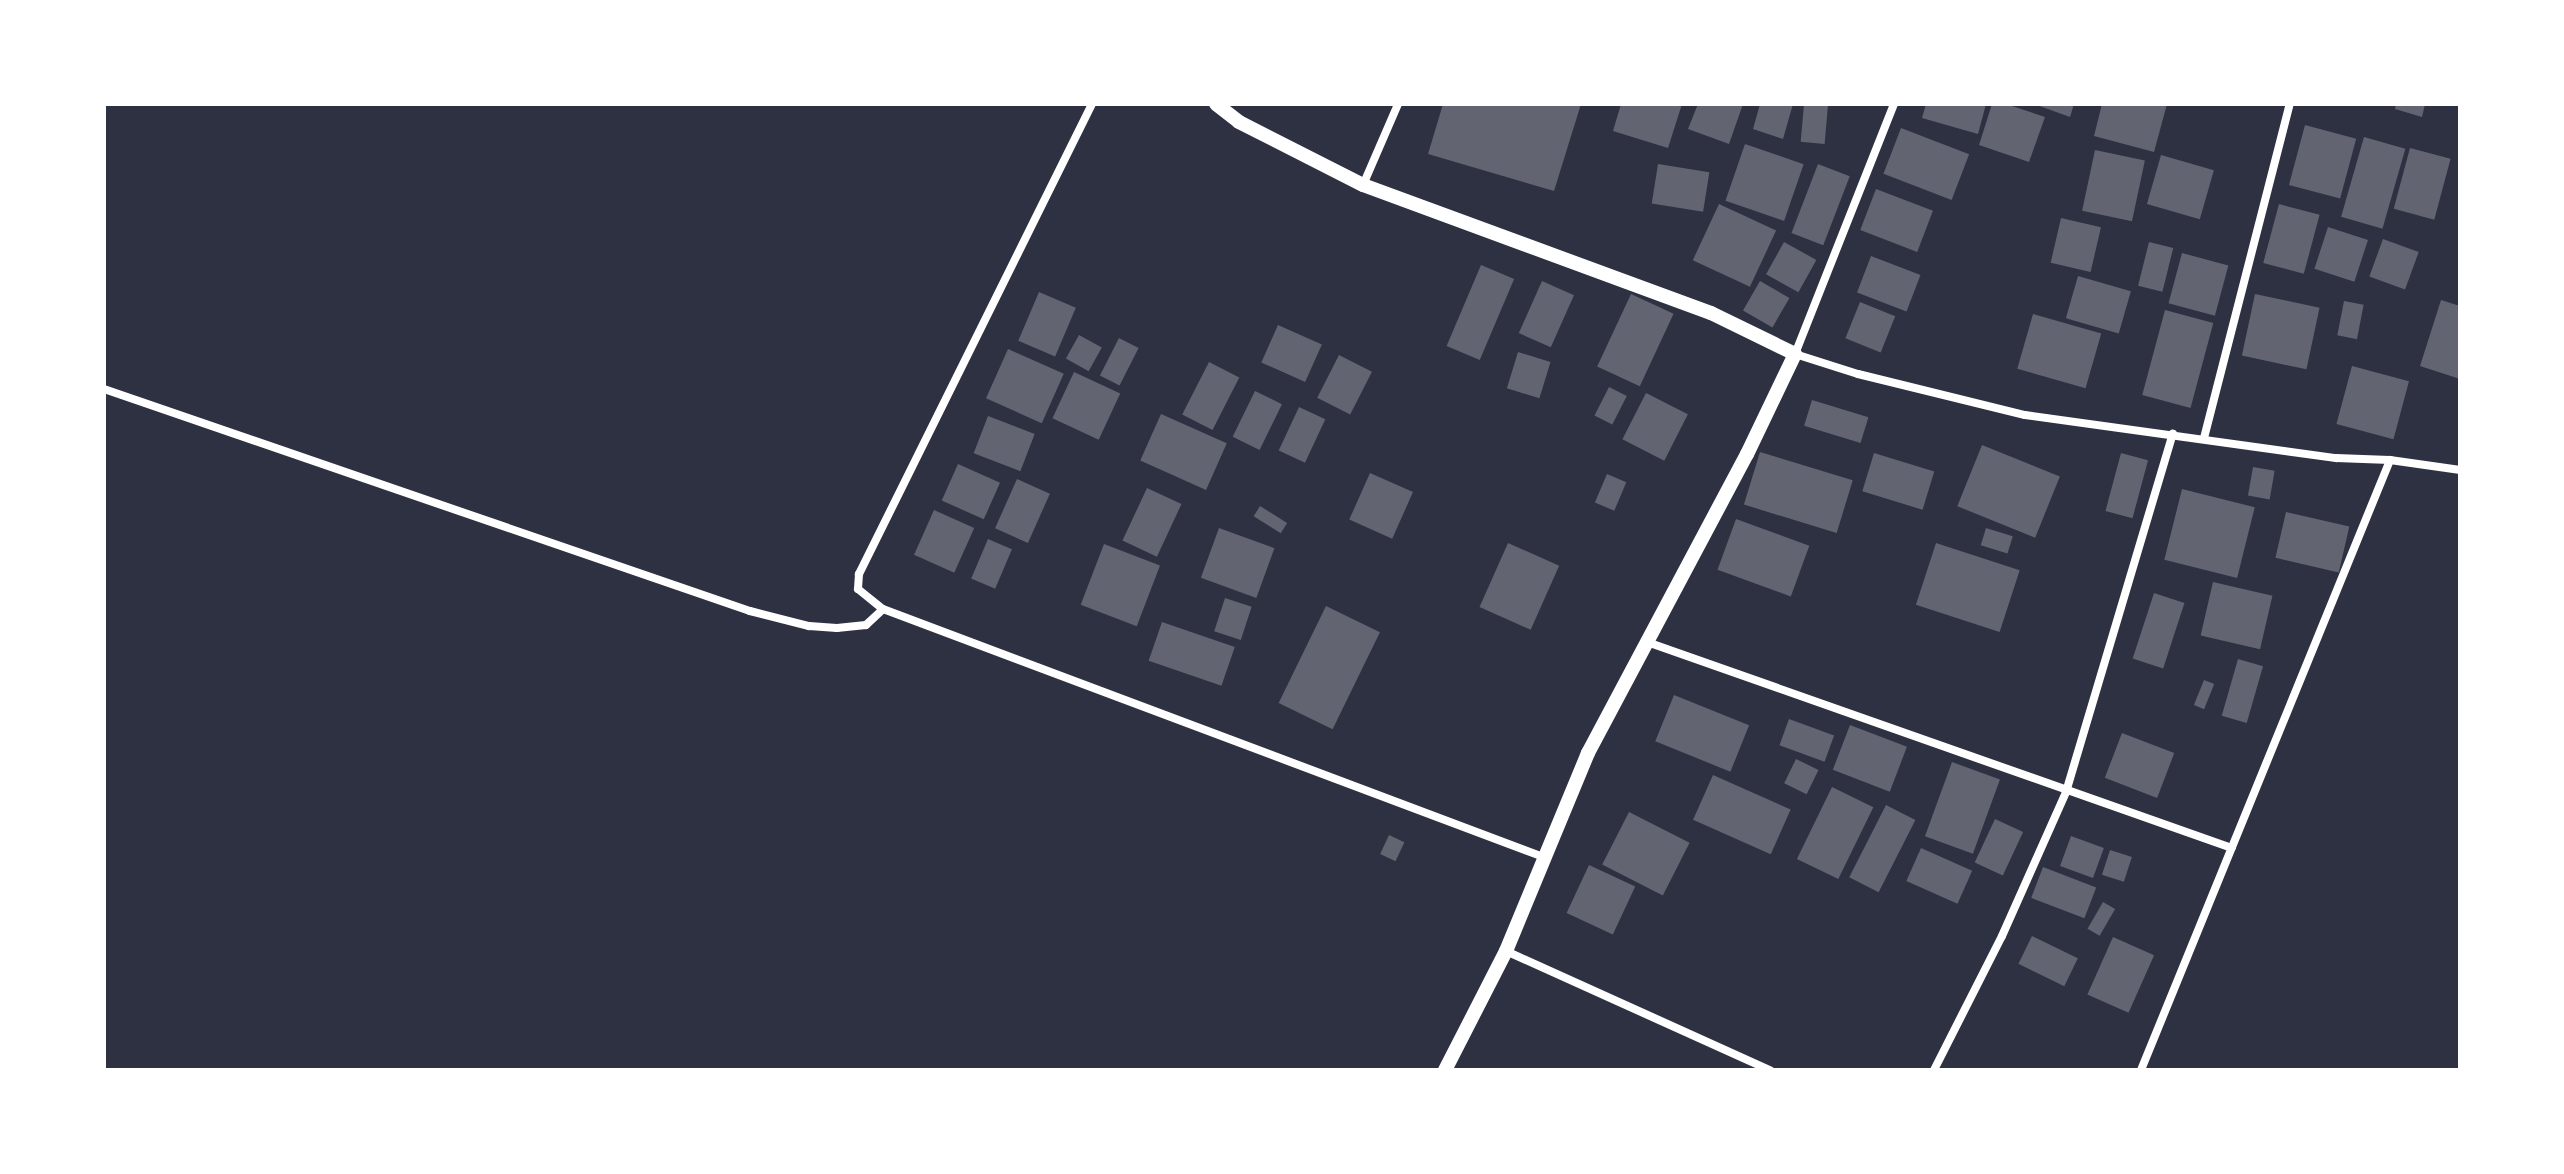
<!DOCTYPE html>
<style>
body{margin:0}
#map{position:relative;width:2564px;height:1174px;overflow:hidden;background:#2d3142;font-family:Commissioner,sans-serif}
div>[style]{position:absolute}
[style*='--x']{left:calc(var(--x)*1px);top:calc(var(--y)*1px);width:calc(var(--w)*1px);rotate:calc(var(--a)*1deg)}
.building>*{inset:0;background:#626471;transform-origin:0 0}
.minor>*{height:8px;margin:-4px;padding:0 4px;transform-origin:4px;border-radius:4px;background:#fff}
.tertiary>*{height:14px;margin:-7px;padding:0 7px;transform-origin:7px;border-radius:7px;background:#fff}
span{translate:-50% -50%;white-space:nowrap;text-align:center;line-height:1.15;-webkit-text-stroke:8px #fff;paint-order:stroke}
.frame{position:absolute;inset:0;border:106px solid #fff;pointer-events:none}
</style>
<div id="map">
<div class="building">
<div style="clip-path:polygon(1443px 104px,1581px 104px,1554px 191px,1428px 154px)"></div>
<div style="clip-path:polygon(1621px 104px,1682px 104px,1668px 148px,1613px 131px)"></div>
<div style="clip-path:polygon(1698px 104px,1743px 104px,1729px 144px,1688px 129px)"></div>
<div style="clip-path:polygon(1760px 104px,1793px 104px,1783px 139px,1753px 129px)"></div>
<div style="left:1804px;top:104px;width:24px;height:38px;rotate:5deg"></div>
<div style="clip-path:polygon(1926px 104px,1986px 104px,1978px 134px,1922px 118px)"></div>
<div style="clip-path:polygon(1992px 104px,2006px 104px,2045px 117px,2029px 162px,1979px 145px)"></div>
<div style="clip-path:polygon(2034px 104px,2074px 104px,2070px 117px)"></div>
<div style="clip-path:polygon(2102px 104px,2167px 104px,2154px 152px,2094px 136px)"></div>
<div style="clip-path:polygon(2396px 104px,2425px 104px,2422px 117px,2395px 109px)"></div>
<div style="left:2305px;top:125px;width:53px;height:62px;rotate:15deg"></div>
<div style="left:1901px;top:128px;width:73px;height:49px;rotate:21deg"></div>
<div style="left:2364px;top:137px;width:43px;height:83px;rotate:16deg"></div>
<div style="left:1745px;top:144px;width:62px;height:60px;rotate:19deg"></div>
<div style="left:2410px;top:148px;width:42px;height:63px;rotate:15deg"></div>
<div style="left:2095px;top:150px;width:51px;height:62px;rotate:12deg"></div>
<div style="left:2161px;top:155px;width:55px;height:51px;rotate:16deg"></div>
<div style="left:1658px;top:164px;width:52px;height:40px;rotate:9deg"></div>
<div style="left:1818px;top:164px;width:34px;height:74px;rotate:21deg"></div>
<div style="left:1876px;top:189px;width:61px;height:44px;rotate:21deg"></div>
<div style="left:1719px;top:204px;width:63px;height:62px;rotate:25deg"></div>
<div style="left:2279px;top:204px;width:42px;height:61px;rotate:15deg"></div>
<div style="left:2061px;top:218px;width:41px;height:46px;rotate:13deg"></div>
<div style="left:2328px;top:227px;width:42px;height:44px;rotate:18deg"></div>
<div style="left:2383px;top:239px;width:38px;height:40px;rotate:20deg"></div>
<div style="left:1784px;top:242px;width:37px;height:37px;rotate:29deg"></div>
<div style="left:2149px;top:242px;width:25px;height:45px;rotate:14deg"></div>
<div style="left:2182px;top:253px;width:48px;height:52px;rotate:15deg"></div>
<div style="left:1871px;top:256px;width:53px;height:39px;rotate:21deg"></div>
<div style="left:1481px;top:265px;width:36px;height:88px;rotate:23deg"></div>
<div style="left:2078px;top:276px;width:55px;height:44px;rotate:16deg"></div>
<div style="left:1542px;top:281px;width:35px;height:57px;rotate:24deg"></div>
<div style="left:1760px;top:281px;width:34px;height:34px;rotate:30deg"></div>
<div style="left:1039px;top:292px;width:40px;height:53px;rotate:23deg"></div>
<div style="left:1631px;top:294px;width:47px;height:80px;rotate:25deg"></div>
<div style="left:2255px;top:294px;width:66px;height:63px;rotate:12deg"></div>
<div style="clip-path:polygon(2441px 300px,2460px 306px,2460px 379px,2420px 366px)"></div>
<div style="left:2344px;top:301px;width:20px;height:35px;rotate:11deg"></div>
<div style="left:1860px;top:302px;width:38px;height:39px;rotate:22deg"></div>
<div style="left:2165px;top:310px;width:50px;height:88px;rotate:15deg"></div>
<div style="left:2033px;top:314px;width:71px;height:57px;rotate:16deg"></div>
<div style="left:1278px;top:325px;width:48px;height:41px;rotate:24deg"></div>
<div style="left:1079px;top:335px;width:26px;height:27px;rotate:29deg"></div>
<div style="left:1119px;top:338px;width:22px;height:42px;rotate:27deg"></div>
<div style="left:1008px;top:349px;width:61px;height:54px;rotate:24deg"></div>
<div style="left:1518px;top:352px;width:34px;height:38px;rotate:17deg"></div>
<div style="left:1339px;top:355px;width:37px;height:48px;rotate:27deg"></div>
<div style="left:1209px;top:362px;width:34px;height:59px;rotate:27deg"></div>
<div style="left:2352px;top:366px;width:59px;height:60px;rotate:15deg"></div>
<div style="left:1074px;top:372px;width:51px;height:51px;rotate:25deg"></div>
<div style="left:1609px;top:387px;width:20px;height:32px;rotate:27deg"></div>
<div style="left:1255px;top:391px;width:30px;height:51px;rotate:26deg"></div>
<div style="left:1646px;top:393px;width:47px;height:52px;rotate:27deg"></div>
<div style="left:1812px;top:400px;width:59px;height:27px;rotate:17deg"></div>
<div style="left:1299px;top:407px;width:29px;height:48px;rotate:25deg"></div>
<div style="left:1161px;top:414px;width:72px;height:51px;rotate:24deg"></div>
<div style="left:988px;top:416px;width:50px;height:40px;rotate:21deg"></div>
<div style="left:1982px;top:445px;width:84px;height:66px;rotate:22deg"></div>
<div style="left:1760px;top:452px;width:97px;height:55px;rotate:17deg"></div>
<div style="left:1874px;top:453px;width:63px;height:40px;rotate:17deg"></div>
<div style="left:2121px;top:453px;width:28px;height:60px;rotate:15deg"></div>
<div style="left:958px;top:464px;width:46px;height:40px;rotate:24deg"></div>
<div style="left:2253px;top:467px;width:22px;height:29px;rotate:10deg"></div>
<div style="left:1370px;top:473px;width:47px;height:51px;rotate:24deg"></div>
<div style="left:1607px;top:474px;width:21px;height:31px;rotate:23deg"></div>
<div style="left:1017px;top:479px;width:36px;height:54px;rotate:24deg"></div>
<div style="left:1147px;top:488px;width:38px;height:58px;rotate:25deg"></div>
<div style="left:2182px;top:489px;width:75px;height:73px;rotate:14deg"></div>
<div style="left:1260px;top:506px;width:32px;height:12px;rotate:32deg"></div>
<div style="left:934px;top:510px;width:44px;height:49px;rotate:24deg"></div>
<div style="left:2286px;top:512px;width:65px;height:47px;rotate:13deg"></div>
<div style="left:1736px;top:519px;width:78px;height:54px;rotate:20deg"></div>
<div style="left:1219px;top:528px;width:59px;height:53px;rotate:20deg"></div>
<div style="left:1986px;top:528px;width:28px;height:18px;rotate:17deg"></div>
<div style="left:988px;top:539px;width:26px;height:43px;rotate:23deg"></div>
<div style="left:1508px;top:543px;width:56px;height:70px;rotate:24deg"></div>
<div style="left:1936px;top:543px;width:88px;height:65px;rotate:18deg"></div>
<div style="left:1104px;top:544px;width:60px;height:65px;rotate:21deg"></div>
<div style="left:2213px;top:582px;width:61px;height:55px;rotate:13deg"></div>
<div style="left:2154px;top:593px;width:32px;height:69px;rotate:18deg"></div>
<div style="left:1225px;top:598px;width:28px;height:35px;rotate:18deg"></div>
<div style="left:1326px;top:606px;width:60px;height:108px;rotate:26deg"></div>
<div style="left:1162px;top:622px;width:77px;height:41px;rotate:19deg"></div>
<div style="left:2238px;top:659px;width:26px;height:59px;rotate:16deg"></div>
<div style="left:2204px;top:680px;width:11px;height:27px;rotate:22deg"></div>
<div style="left:1674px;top:695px;width:81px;height:50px;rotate:22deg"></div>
<div style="left:1789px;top:719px;width:48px;height:28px;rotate:20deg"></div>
<div style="left:1850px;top:725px;width:61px;height:48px;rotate:21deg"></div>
<div style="left:2122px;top:733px;width:56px;height:48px;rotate:21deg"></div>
<div style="left:1796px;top:759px;width:25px;height:27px;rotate:26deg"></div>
<div style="left:1952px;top:762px;width:51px;height:79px;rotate:20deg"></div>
<div style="left:1713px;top:775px;width:85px;height:49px;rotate:24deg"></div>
<div style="left:1832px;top:787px;width:46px;height:80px;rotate:26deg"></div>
<div style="left:1886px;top:805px;width:33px;height:81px;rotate:27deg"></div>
<div style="left:1629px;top:812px;width:68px;height:59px;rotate:27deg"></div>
<div style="left:1995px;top:819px;width:31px;height:48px;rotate:25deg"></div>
<div style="left:1389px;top:835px;width:17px;height:21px;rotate:25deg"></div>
<div style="left:2071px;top:836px;width:35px;height:32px;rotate:20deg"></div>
<div style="left:1921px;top:848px;width:56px;height:36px;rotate:24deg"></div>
<div style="left:2110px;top:850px;width:23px;height:26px;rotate:18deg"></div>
<div style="left:1589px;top:865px;width:51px;height:53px;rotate:25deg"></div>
<div style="left:2043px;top:867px;width:57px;height:33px;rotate:21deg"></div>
<div style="left:2103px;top:902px;width:14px;height:31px;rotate:30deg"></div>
<div style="left:2032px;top:936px;width:51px;height:31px;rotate:26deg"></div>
<div style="left:2113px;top:937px;width:45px;height:63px;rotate:24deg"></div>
</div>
<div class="minor">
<div style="--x:1092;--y:104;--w:525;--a:116.37"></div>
<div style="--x:859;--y:574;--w:15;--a:94"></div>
<div style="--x:858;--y:589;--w:32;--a:39"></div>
<div style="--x:883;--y:609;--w:708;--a:20.58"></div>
<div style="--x:1894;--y:104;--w:269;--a:111.6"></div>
<div style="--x:1795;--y:354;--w:66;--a:17.6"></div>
<div style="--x:1858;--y:374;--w:172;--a:13.8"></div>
<div style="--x:2025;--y:415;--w:314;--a:7.9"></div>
<div style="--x:2336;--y:458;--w:54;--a:2.1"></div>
<div style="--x:2390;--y:460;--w:71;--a:8.1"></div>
<div style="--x:1363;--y:185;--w:88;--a:-66.6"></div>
<div style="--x:104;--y:389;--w:683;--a:18.97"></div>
<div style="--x:750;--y:611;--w:61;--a:14.3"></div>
<div style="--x:809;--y:626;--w:28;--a:4"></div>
<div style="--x:837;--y:628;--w:29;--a:-6"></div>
<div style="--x:866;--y:625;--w:23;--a:-43"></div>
<div style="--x:2204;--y:438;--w:345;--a:-75.6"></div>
<div style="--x:1647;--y:642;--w:620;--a:19.4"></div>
<div style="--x:1506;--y:951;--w:290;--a:24.3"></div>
<div style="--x:1934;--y:1070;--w:150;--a:-63.1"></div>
<div style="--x:2002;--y:936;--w:158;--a:-66"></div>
<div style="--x:2066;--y:792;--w:374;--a:-73.4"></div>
<div style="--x:2141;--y:1070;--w:659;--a:-67.79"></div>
</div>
<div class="tertiary">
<div style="--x:1216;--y:104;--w:29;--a:38"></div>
<div style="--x:1239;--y:122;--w:139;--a:26.9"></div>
<div style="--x:1363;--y:185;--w:371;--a:20.2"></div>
<div style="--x:1711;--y:313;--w:93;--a:26"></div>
<div style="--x:1795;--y:354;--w:111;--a:115.6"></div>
<div style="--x:1747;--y:454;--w:339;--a:118"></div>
<div style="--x:1588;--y:753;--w:214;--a:112.5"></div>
<div style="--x:1506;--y:951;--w:134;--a:117.1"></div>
</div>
<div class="frame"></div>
</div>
